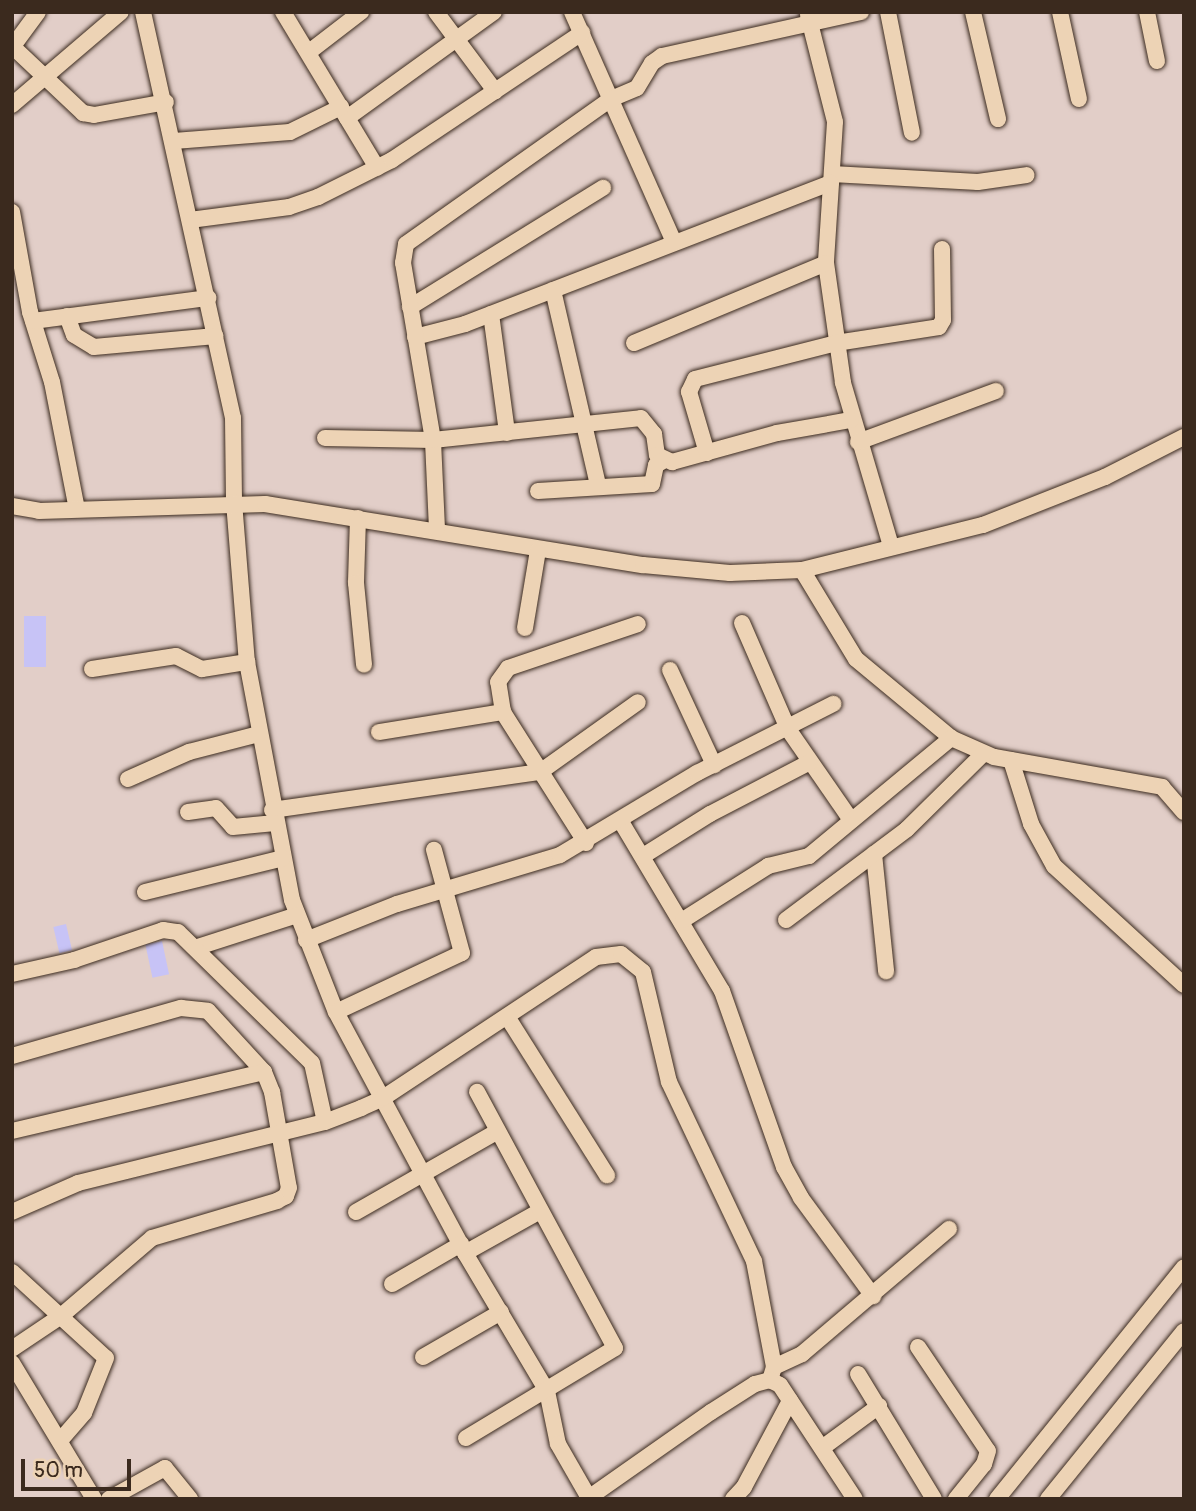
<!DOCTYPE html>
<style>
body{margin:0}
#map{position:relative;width:1196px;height:1511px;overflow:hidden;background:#e2cec8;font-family:Pangolin,sans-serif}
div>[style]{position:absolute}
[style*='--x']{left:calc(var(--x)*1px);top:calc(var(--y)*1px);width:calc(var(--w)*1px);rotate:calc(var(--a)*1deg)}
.building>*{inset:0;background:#c7c3f6;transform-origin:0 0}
.roads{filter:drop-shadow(0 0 2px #3b2a1e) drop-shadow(0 0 2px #3b2a1e)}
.minor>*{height:16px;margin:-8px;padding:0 8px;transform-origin:8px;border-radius:8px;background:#edd3b5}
span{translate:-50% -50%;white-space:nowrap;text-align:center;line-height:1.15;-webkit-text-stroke:5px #edd3b5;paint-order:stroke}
.frame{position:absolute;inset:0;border:14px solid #3b2a1e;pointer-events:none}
.scale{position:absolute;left:21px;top:1459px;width:110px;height:32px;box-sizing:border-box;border:4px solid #3b2a1e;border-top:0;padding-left:9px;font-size:21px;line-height:24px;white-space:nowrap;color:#3b2a1e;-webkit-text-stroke:5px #edd3b5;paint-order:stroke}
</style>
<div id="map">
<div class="building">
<div style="left:24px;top:616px;width:22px;height:51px"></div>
<div style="left:66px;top:924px;width:27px;height:13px;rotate:77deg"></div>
<div style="left:162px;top:941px;width:34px;height:17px;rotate:78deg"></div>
</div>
<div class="roads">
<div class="minor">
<div style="--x:143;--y:12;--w:416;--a:77.5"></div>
<div style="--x:233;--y:418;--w:84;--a:89.3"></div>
<div style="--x:234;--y:502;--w:161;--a:85.4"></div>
<div style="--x:247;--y:662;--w:242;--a:79.3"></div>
<div style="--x:292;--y:900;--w:120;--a:68.6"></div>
<div style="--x:336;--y:1012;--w:273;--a:61.8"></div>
<div style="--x:465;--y:1253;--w:161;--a:59.3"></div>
<div style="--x:547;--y:1391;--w:54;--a:78.3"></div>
<div style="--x:558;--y:1444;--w:62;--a:60.1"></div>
<div style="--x:283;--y:12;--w:182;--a:58.9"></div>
<div style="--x:436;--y:12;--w:99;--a:53.2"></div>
<div style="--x:572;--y:12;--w:252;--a:66.1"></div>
<div style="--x:888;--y:12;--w:123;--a:78.8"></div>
<div style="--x:973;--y:12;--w:110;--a:76.8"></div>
<div style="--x:1060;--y:12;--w:89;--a:77.7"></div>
<div style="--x:1147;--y:12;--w:50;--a:78.5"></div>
<div style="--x:808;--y:15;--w:110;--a:75.8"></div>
<div style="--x:835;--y:122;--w:141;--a:93.7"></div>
<div style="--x:826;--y:263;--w:121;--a:81.9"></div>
<div style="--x:843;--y:383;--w:170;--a:73.6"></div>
<div style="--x:12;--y:46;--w:98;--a:43.3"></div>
<div style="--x:83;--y:113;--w:11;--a:10"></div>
<div style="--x:94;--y:115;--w:73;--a:-10.2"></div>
<div style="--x:13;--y:46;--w:42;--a:-53.7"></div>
<div style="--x:309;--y:52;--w:66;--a:-37.6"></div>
<div style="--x:12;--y:105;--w:143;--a:-40.5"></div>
<div style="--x:347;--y:118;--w:181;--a:-35.8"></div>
<div style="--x:174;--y:141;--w:116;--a:-4.4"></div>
<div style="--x:290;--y:132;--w:57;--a:-26.1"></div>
<div style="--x:832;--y:174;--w:146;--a:3.1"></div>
<div style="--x:978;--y:182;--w:49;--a:-8.1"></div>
<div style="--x:12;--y:212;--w:102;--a:79.8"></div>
<div style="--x:30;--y:312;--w:73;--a:72.6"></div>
<div style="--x:52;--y:382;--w:129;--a:78.9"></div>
<div style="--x:190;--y:220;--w:100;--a:-7.5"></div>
<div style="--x:289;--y:207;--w:31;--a:-19"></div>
<div style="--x:318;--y:197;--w:83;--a:-26.6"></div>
<div style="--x:392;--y:160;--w:229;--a:-33.8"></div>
<div style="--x:553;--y:290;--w:200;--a:77"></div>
<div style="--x:410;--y:307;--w:227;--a:-31.7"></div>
<div style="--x:491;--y:314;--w:120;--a:82.3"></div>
<div style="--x:67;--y:316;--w:20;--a:70"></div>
<div style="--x:74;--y:335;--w:23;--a:31"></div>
<div style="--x:94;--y:347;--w:122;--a:-5.2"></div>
<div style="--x:33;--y:321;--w:177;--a:-7.5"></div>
<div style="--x:415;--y:337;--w:52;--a:-14.6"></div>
<div style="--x:465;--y:324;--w:392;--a:-21.1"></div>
<div style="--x:634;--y:343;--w:208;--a:-22.6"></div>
<div style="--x:325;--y:438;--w:108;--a:1.1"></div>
<div style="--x:433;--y:440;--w:209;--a:-6"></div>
<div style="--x:641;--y:418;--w:21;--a:51"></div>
<div style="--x:654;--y:434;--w:21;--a:82"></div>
<div style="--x:657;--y:455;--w:17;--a:25"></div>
<div style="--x:672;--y:462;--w:109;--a:-15.4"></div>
<div style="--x:777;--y:433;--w:75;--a:-10"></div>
<div style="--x:858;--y:442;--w:147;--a:-20.3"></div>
<div style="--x:707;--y:453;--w:64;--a:-106.4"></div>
<div style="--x:689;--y:392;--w:14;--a:-65"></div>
<div style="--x:695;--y:379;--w:146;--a:-14.3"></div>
<div style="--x:836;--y:343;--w:104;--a:-8.8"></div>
<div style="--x:939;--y:327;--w:8;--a:-60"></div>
<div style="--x:943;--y:320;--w:71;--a:-90.8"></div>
<div style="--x:538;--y:491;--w:114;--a:-3.5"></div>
<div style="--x:652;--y:484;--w:19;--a:-78"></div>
<div style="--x:656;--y:465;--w:8;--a:-30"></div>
<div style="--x:12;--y:506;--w:27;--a:10"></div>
<div style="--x:39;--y:511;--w:226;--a:-1.8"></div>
<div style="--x:265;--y:504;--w:383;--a:9.2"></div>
<div style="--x:643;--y:565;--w:87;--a:5.3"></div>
<div style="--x:730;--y:573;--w:72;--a:-2.4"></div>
<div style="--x:802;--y:570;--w:187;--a:-14"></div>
<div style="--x:983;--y:525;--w:131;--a:-21.5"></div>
<div style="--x:1105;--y:477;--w:89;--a:-26.9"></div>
<div style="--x:358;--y:518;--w:65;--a:91.8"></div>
<div style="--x:356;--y:583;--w:82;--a:84.4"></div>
<div style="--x:437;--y:529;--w:89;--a:-92.6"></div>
<div style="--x:433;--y:440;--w:180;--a:-99.6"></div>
<div style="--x:403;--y:263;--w:19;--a:-81"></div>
<div style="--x:406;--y:244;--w:251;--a:-35.3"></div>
<div style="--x:611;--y:99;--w:28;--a:-23"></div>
<div style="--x:637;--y:88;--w:29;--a:-59"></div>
<div style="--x:652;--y:63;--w:12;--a:-35"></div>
<div style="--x:662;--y:56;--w:204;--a:-12.5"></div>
<div style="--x:802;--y:570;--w:104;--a:58.8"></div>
<div style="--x:856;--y:659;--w:124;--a:39.7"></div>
<div style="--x:951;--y:738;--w:47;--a:23.8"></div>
<div style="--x:994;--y:757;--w:171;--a:10.1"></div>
<div style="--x:1162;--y:787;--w:33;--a:49"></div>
<div style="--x:742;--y:623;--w:116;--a:66.5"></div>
<div style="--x:788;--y:729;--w:111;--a:55.3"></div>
<div style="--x:525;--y:628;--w:79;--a:-80.5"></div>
<div style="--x:92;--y:669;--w:85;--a:-8.8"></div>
<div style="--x:176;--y:656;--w:29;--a:27"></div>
<div style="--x:202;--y:669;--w:46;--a:-8.8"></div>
<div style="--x:670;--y:670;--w:105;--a:65.1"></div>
<div style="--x:379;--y:732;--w:126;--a:-9.2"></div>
<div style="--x:1011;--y:760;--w:67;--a:72.6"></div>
<div style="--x:1031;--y:824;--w:48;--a:61.3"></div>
<div style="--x:1054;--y:866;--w:176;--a:42.5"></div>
<div style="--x:128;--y:779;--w:67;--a:-23.9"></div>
<div style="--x:189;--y:752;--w:72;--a:-14.4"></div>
<div style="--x:272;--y:810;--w:271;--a:-8.1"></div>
<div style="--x:540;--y:772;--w:120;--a:-35.5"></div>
<div style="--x:188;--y:812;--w:28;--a:-8"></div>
<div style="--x:216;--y:808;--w:25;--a:48"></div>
<div style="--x:233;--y:827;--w:42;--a:-5.4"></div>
<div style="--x:620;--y:820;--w:199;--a:59.2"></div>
<div style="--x:722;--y:991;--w:187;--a:70.6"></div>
<div style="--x:784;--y:1167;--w:35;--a:61"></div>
<div style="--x:801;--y:1198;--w:122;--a:53.7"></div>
<div style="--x:586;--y:843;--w:155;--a:-122.4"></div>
<div style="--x:503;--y:712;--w:30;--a:-99"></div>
<div style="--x:498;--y:682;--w:17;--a:-54"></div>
<div style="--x:508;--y:668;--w:137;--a:-18.7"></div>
<div style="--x:874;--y:854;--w:118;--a:84.1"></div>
<div style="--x:643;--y:856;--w:79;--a:-32.1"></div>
<div style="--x:710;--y:814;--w:113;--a:-27.5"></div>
<div style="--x:145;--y:892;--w:142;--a:-13.8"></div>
<div style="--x:683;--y:920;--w:101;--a:-32.4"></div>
<div style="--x:768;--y:866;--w:42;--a:-13.7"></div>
<div style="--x:809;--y:856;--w:185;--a:-39.7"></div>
<div style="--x:786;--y:920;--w:151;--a:-36.9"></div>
<div style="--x:907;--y:829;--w:107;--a:-44.6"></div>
<div style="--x:306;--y:940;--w:98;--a:-21.6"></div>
<div style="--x:397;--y:904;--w:170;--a:-16.7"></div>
<div style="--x:560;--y:855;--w:160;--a:-30.9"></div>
<div style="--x:697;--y:773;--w:153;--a:-26.9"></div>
<div style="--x:198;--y:947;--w:104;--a:-17.9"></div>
<div style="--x:12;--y:974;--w:64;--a:-12.7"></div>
<div style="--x:74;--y:960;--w:94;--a:-18.6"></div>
<div style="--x:163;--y:930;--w:15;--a:8"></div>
<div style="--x:178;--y:932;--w:187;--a:44.4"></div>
<div style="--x:312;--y:1063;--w:60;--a:77.6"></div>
<div style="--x:336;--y:1012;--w:139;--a:-25.1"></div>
<div style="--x:462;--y:953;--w:107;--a:-105.2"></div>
<div style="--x:508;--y:1018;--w:186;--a:57.8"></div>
<div style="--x:12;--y:1056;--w:176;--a:-15.9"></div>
<div style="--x:181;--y:1008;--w:27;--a:6"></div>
<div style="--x:208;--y:1011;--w:83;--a:47.4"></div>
<div style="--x:264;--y:1072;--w:22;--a:68"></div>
<div style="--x:272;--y:1092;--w:97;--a:80"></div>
<div style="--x:289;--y:1188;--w:9;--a:111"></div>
<div style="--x:286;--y:1196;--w:10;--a:151"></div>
<div style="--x:277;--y:1201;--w:130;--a:163.5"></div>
<div style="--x:152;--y:1238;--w:120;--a:139.4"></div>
<div style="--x:61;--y:1316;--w:59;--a:146"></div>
<div style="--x:12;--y:1131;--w:259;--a:-13.2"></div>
<div style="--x:12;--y:1212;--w:72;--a:-23.7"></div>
<div style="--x:78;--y:1183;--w:254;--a:-13.9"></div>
<div style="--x:325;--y:1122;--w:39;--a:-21"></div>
<div style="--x:361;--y:1108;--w:24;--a:-24"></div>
<div style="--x:383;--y:1098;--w:255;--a:-33.5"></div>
<div style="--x:596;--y:957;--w:25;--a:-7"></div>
<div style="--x:621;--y:954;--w:28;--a:39"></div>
<div style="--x:643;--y:972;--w:113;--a:76.7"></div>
<div style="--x:669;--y:1082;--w:198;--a:64.6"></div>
<div style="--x:754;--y:1261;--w:108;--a:79.3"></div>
<div style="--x:774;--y:1367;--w:14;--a:107"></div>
<div style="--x:356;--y:1212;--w:163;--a:-29.7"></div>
<div style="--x:465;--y:1253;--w:86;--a:-29.2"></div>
<div style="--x:12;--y:1272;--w:127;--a:42.5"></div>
<div style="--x:106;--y:1358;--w:59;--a:111.8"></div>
<div style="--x:84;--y:1413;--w:37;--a:131"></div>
<div style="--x:392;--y:1284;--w:80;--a:-30.1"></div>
<div style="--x:918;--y:1347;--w:125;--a:56.1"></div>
<div style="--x:988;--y:1451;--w:14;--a:107"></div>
<div style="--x:984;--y:1464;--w:45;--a:128.7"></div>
<div style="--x:423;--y:1357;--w:90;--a:-30"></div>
<div style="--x:12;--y:1363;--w:159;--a:58.9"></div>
<div style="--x:774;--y:1367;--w:31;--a:-25"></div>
<div style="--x:802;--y:1354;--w:193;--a:-40.4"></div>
<div style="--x:858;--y:1374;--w:146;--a:58.7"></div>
<div style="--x:466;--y:1438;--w:174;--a:-31.1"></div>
<div style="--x:615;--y:1348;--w:291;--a:-118.3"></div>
<div style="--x:822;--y:1448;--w:71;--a:-36.4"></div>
<div style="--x:109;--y:1499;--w:64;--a:-29"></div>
<div style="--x:165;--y:1468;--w:40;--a:51"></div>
<div style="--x:587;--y:1499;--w:151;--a:-35.1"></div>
<div style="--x:711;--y:1412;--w:52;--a:-32.5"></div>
<div style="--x:755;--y:1384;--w:16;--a:-15"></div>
<div style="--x:770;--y:1380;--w:11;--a:27"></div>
<div style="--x:780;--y:1385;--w:136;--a:56.7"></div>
<div style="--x:733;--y:1499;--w:16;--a:-47"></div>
<div style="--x:744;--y:1487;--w:98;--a:-61.9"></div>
<div style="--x:997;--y:1499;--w:298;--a:-51.1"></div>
<div style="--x:1048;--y:1499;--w:216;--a:-51"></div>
</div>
</div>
<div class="frame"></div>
<div class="scale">50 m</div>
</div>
